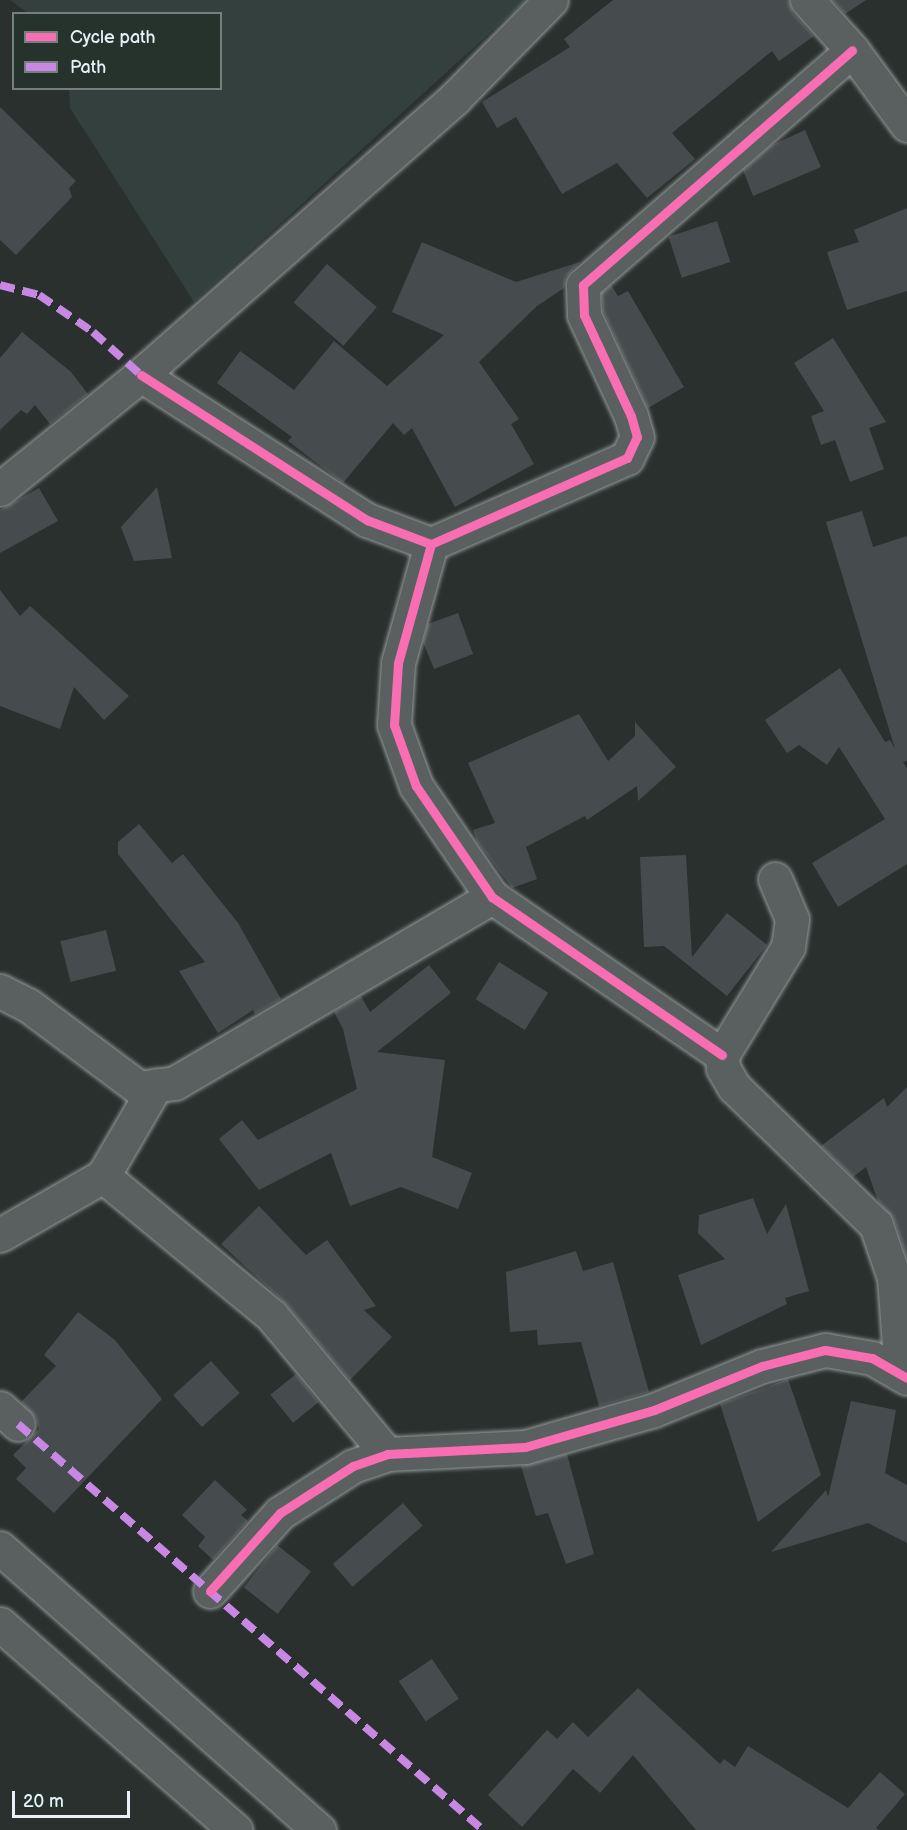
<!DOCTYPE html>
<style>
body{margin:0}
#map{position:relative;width:907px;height:1830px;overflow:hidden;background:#29302d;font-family:"Balsamiq Sans",sans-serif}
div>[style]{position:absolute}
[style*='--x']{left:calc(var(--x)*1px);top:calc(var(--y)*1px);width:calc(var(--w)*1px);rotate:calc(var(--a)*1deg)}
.built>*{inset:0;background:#33403e}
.building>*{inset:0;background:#464c4d;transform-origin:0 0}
.roads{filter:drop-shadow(0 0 2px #959a9a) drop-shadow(0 0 2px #959a9a)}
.minor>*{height:33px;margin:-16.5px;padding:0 16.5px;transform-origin:16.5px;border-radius:16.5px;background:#5a6060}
.highway>*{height:33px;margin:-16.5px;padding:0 16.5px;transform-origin:16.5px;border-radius:16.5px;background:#5a6060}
.quiet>*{height:8px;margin-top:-4px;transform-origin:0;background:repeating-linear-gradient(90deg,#c787e3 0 15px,transparent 0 23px)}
.cycleway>*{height:9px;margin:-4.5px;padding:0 4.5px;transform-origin:4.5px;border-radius:4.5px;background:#f96db3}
span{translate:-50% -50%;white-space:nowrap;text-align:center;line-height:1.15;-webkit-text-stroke:4.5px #26332d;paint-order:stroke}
.legend{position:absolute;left:12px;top:12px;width:210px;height:78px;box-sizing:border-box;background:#26332d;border:2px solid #747f7e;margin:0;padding:8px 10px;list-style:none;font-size:18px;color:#e8f1f8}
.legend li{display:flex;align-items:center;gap:12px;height:30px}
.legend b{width:30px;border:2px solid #747f7e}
.scale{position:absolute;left:12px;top:1791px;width:118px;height:27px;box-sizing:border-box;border:3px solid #e8f1f8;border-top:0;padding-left:8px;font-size:18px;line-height:21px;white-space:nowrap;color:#e8f1f8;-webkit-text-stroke:4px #26332d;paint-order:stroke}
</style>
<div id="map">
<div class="built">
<div style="clip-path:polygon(10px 0,526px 0,194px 302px,70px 108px,69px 89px,220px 88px,220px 14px,28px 13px)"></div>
</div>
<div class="building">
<div style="clip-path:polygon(613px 0,789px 0,793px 13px,814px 36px,779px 61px,772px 51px,672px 133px,695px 159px,647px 198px,617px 163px,562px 194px,516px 117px,497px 128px,482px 102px,570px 47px,564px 39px)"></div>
<div style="clip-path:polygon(832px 0,866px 0,845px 14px)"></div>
<div style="clip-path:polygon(0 107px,76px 181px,69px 188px,72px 197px,16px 255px,0 240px)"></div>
<div style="clip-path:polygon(805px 130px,821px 167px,753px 196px,743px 170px,772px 145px)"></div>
<div style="clip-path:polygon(907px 208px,907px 291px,847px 310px,827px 252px,859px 242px,854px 230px)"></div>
<div style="left:717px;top:221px;width:43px;height:51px;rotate:72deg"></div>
<div style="clip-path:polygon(422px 242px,516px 282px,580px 262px,566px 277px,564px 288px,537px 306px,479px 362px,519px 419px,511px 424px,534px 464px,455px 507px,412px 428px,404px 435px,393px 423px,343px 483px,288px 441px,292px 437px,217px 383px,240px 351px,294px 390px,334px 341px,387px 386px,444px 335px,392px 312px)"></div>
<div style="left:327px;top:264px;width:66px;height:51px;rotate:41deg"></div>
<div style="clip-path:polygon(611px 285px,618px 296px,628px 291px,684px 387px,648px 408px,603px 311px,602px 293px)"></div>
<div style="clip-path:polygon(22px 332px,71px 372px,88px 394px,50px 424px,35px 405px,27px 414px,21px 410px,0 430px,0 358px)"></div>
<div style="clip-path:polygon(833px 338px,886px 422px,869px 428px,884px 469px,850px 482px,835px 440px,821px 445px,811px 416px,824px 411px,794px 363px)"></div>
<div style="clip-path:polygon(157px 487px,172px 558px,134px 561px,121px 527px)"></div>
<div style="clip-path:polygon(39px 488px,58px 521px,0 553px,0 510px)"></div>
<div style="clip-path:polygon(862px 511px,873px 547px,907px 536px,907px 761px,903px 762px,907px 768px,907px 864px,838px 907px,812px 863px,885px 819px,839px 747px,827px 765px,799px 745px,787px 753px,765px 720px,840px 668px,885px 742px,890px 740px,895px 749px,826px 522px)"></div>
<div style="clip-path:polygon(0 590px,20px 616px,30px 606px,129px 696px,104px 720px,74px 687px,60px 729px,0 706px)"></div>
<div style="clip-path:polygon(458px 613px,473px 654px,434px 669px,423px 642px,428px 624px)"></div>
<div style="clip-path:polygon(579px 714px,608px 761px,635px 736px,635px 722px,676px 767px,638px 801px,637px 786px,587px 820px,585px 816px,526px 847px,537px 879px,512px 888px,477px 842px,473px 830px,495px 823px,468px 763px)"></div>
<div style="clip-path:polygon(139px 824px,172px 863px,183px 854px,238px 923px,281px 999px,255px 1014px,253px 1010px,218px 1033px,179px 971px,205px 962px,118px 854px,118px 842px)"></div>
<div style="clip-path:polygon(686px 855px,692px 957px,727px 913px,767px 945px,727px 996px,664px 946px,644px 947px,640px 857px)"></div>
<div style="left:106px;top:930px;width:42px;height:47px;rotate:76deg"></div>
<div style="left:499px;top:962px;width:58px;height:44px;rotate:32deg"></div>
<div style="clip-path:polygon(429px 965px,451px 993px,377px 1052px,445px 1060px,432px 1157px,472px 1173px,458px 1209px,401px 1187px,350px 1206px,331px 1153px,259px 1190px,219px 1139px,242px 1120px,258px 1140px,357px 1089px,343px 1029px,334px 1012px,361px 996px,370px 1012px)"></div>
<div style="clip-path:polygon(907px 1087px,907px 1258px,894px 1219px,878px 1201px,866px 1167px,853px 1177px,821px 1146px,884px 1098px,887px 1107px)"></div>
<div style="clip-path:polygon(753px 1198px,767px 1234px,786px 1204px,809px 1291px,785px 1298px,787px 1304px,701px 1345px,678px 1275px,725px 1259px,698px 1233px,699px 1215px)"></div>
<div style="clip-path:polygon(259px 1206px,306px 1255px,327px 1240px,376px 1306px,364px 1310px,392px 1337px,350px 1380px,286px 1304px,221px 1244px)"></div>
<div style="clip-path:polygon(576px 1251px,583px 1271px,613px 1262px,649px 1392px,599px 1406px,581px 1342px,538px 1345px,537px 1330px,510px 1332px,506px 1272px)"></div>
<div style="clip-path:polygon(78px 1312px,115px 1340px,162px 1399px,54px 1513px,16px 1479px,26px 1468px,13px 1455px,39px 1429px,36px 1418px,21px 1402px,56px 1366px,44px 1355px)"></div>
<div style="left:211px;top:1361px;width:43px;height:51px;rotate:48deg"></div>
<div style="left:296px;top:1374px;width:36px;height:33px;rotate:51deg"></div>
<div style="clip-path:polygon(788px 1379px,821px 1475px,758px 1522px,720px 1404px)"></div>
<div style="clip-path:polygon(851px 1401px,896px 1410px,885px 1473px,907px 1485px,907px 1543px,868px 1523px,771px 1552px,826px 1490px,828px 1497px)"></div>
<div style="clip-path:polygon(567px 1454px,594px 1554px,566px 1564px,548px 1513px,536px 1516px,521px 1466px)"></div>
<div style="clip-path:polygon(215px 1480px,247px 1510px,241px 1515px,248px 1521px,213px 1560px,198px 1546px,205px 1537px,182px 1515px)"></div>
<div style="left:403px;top:1503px;width:30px;height:93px;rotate:49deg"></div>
<div style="left:277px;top:1545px;width:43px;height:54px;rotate:38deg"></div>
<div style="left:432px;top:1659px;width:48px;height:40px;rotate:56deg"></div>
<div style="clip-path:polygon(638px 1688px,720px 1764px,724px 1759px,735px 1767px,748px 1746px,848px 1808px,880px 1772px,905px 1794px,876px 1828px,879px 1830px,696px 1830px,633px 1755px,600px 1793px,573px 1769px,522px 1827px,488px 1795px,547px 1730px,557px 1739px,573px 1722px,588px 1737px)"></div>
</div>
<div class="roads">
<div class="minor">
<div style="--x:807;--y:0;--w:67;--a:48"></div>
<div style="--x:852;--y:50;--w:93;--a:53.7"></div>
<div style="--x:141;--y:375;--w:269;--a:32.7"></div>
<div style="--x:367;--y:520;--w:68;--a:20.6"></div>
<div style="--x:431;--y:544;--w:123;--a:105.5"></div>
<div style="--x:398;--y:663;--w:62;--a:93.7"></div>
<div style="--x:394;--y:725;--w:65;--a:70.2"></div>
<div style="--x:416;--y:786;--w:135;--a:55.6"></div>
<div style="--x:492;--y:897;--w:279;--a:34.5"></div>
<div style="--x:0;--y:489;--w:181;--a:-39"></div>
<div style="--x:141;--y:375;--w:419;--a:-41.4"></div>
<div style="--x:455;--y:98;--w:137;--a:-45.6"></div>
<div style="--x:431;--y:544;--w:214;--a:-23.7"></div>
<div style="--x:627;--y:458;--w:23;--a:-65"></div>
<div style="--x:637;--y:437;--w:22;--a:-106"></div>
<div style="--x:631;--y:416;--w:111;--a:-115"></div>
<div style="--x:584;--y:315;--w:30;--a:-92"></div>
<div style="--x:583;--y:285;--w:357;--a:-41.1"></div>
<div style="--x:775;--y:879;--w:43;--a:67"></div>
<div style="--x:792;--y:919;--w:28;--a:98"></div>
<div style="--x:788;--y:947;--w:127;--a:121.4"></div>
<div style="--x:722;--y:1055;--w:13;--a:86"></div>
<div style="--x:723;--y:1068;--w:22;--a:60"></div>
<div style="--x:734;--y:1087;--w:198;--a:44.2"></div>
<div style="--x:876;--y:1225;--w:56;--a:71.2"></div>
<div style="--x:894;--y:1278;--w:96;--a:85.8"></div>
<div style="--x:0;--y:991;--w:31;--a:27"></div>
<div style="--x:28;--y:1005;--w:139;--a:36.8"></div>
<div style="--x:139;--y:1088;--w:36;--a:-8"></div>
<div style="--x:175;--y:1083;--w:368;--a:-30.4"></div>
<div style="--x:103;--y:1176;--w:219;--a:39.6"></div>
<div style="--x:272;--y:1316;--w:180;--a:50.2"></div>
<div style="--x:0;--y:1235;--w:119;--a:-29.8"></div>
<div style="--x:103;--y:1176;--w:105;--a:-59.8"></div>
<div style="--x:0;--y:1408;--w:24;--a:42"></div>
<div style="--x:210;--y:1591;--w:105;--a:-48.1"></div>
<div style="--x:280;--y:1513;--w:87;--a:-32.8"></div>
<div style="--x:353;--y:1466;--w:36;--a:-19"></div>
<div style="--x:387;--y:1454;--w:138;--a:-2.9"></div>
<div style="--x:525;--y:1447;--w:134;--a:-16"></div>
<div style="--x:654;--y:1410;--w:117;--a:-22.2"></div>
<div style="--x:762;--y:1366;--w:65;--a:-14.3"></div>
<div style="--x:825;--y:1350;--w:48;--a:9.7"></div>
<div style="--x:872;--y:1358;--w:40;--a:29.7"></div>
</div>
<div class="highway">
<div style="--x:0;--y:1548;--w:426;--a:41.5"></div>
<div style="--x:0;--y:1624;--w:313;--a:41.2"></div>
</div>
</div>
<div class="quiet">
<div style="--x:0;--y:285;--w:40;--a:14.4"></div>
<div style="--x:39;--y:295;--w:65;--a:34.4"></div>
<div style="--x:93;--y:332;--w:64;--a:41.9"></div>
<div style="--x:18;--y:1424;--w:617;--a:41.12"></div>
</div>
<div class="cycleway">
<div style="--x:141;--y:375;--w:269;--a:32.7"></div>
<div style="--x:367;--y:520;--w:68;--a:20.6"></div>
<div style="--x:431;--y:544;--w:123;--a:105.5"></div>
<div style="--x:398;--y:663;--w:62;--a:93.7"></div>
<div style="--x:394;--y:725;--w:65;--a:70.2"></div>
<div style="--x:416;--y:786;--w:135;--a:55.6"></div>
<div style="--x:492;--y:897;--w:279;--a:34.5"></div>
<div style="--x:431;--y:544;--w:214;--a:-23.7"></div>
<div style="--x:627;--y:458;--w:23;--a:-65"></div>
<div style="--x:637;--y:437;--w:22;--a:-106"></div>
<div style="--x:631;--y:416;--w:111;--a:-115"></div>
<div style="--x:584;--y:315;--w:30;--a:-92"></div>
<div style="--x:583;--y:285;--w:357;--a:-41.1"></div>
<div style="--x:210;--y:1591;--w:105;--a:-48.1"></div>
<div style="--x:280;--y:1513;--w:87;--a:-32.8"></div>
<div style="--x:353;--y:1466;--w:36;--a:-19"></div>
<div style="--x:387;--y:1454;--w:138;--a:-2.9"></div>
<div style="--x:525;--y:1447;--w:134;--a:-16"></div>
<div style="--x:654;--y:1410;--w:117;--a:-22.2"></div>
<div style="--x:762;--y:1366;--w:65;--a:-14.3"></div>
<div style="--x:825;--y:1350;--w:48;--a:9.7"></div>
<div style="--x:872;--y:1358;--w:40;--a:29.7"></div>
</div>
<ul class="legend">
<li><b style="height:8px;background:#f96db3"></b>Cycle path</li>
<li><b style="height:8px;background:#c787e3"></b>Path</li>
</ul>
<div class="scale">20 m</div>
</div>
